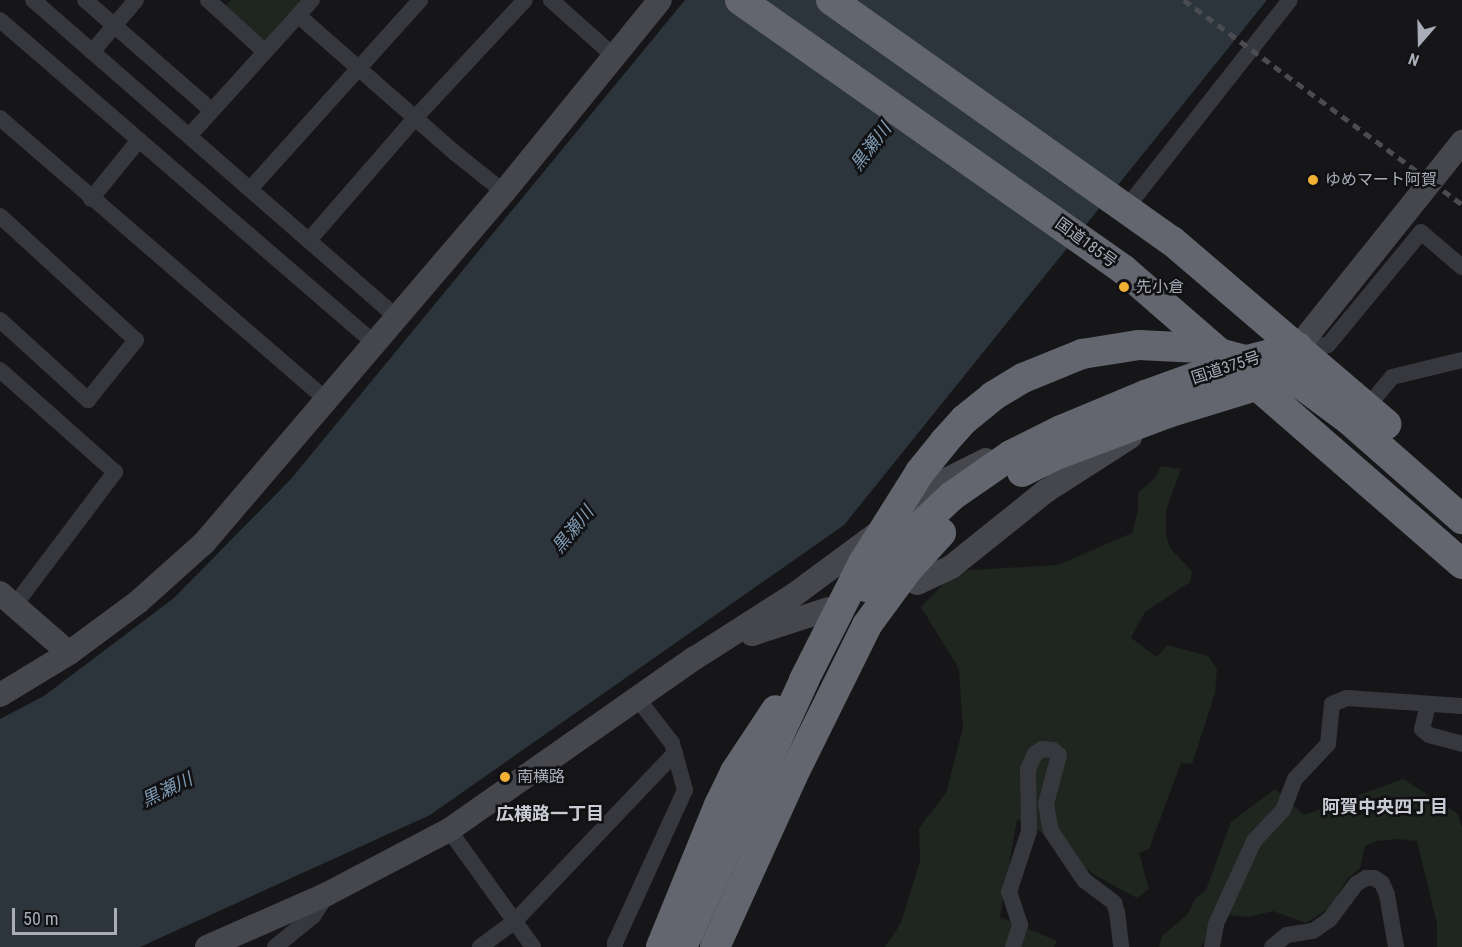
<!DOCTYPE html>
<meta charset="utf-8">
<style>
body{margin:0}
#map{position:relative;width:1462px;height:947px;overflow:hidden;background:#161618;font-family:"Roboto Condensed","Noto Sans JP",sans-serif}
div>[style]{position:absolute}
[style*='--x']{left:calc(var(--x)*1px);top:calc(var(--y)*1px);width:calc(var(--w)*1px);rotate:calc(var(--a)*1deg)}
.green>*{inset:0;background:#1e261f}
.water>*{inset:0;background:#2c353c}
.street>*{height:16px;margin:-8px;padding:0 8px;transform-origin:8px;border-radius:8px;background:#37383d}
.secondary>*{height:24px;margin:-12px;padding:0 12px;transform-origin:12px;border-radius:12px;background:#45474d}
.highway>*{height:30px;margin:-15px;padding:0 15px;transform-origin:15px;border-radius:15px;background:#63666e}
.rail>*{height:4.5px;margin-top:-2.25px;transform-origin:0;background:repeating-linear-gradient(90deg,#4a4c52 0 8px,transparent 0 14px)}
.dots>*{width:16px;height:16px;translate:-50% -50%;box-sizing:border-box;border:3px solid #111113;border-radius:50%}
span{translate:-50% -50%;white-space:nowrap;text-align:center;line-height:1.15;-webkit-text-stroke:5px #111113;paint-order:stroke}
.poi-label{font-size:16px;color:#a8adb8}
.left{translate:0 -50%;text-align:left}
.street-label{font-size:16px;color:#a8adb8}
.water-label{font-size:18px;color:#7f9bb3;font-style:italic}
.neighbourhood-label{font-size:18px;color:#c9ccd4;font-weight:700}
.north{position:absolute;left:1390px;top:12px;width:60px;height:60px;-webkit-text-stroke:4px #111113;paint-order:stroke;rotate:200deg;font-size:16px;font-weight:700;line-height:24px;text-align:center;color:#a8adb8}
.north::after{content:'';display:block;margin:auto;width:21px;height:27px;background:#a8adb8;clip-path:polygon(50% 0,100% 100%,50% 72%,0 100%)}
.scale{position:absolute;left:12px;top:908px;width:105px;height:27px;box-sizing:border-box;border:3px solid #a8adb8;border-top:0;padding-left:8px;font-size:18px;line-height:21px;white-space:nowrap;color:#a8adb8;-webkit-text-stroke:4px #111113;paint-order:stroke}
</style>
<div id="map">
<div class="green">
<div style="clip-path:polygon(231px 0,304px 0,267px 41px,261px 42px,223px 8px)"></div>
<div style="clip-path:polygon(1161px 466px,1181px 469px,1166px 510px,1166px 534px,1170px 548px,1192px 571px,1190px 582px,1145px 612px,1131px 638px,1157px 657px,1167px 645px,1208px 656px,1217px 669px,1215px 693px,1192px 764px,1181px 763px,1149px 849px,1139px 853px,1149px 889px,1137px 898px,1093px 874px,1044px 834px,1017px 819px,1000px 917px,1057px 941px,1054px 947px,885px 947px,901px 923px,920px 861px,919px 828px,946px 793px,963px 728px,959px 669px,921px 607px,956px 571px,1058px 565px,1132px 533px,1138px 510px,1138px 493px,1154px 479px)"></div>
<div style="clip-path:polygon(1403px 779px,1458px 814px,1462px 828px,1462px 947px,1437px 947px,1437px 924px,1417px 841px,1398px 839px,1377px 841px,1365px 846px,1360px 868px,1347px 879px,1332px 906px,1306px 923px,1273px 911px,1249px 917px,1228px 915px,1200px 947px,1159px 947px,1162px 936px,1187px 915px,1196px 898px,1206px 890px,1231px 822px,1275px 789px,1304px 815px)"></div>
</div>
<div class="water">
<div style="clip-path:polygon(685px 0,1267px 0,844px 525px,430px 815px,140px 947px,0 947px,0 719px,44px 696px,174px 598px,291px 479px)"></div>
</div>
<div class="street">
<div style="--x:33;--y:0;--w:483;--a:41.1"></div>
<div style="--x:85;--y:0;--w:167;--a:41.1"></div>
<div style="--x:208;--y:0;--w:76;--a:42.3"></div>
<div style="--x:551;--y:0;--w:86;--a:41.7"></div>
<div style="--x:299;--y:16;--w:208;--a:41.3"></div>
<div style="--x:455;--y:153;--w:63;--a:38.5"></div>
<div style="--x:0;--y:20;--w:496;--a:40.8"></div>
<div style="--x:92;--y:52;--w:68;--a:-49.8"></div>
<div style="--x:0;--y:118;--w:433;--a:40.8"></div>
<div style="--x:190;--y:135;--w:182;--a:-47.9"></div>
<div style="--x:251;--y:188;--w:253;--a:-48"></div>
<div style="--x:91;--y:199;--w:76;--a:-50.9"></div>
<div style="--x:1127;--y:207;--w:263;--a:-51.8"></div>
<div style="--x:0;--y:216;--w:184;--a:42.4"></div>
<div style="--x:136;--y:340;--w:77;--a:128.7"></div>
<div style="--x:88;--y:400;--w:119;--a:-137.7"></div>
<div style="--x:310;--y:239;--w:160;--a:-49"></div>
<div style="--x:415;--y:118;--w:161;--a:-47"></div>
<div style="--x:1298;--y:347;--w:30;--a:-4"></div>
<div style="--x:1328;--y:345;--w:146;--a:-50.5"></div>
<div style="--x:1421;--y:232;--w:54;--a:40.5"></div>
<div style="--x:0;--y:370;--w:154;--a:41.6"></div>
<div style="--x:115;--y:472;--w:168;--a:127"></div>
<div style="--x:1367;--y:407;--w:39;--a:-50"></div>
<div style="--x:1392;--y:377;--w:72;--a:-13.7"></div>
<div style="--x:1428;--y:705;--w:25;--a:104"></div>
<div style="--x:1422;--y:729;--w:9;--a:41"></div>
<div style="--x:1429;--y:735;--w:34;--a:15"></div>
<div style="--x:449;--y:830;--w:144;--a:54.3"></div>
<div style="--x:275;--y:947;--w:49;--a:-39.2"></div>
<div style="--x:313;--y:916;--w:25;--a:-56"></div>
<div style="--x:480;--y:947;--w:44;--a:-36.6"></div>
<div style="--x:515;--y:921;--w:232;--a:-46.4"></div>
<div style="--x:615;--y:947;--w:4;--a:-90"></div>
<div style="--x:615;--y:943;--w:168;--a:-65.4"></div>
<div style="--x:685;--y:790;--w:49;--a:-105.5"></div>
<div style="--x:672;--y:743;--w:57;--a:-127.9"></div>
<div style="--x:1013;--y:947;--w:23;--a:-72"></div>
<div style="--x:1020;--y:925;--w:35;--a:-108"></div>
<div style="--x:1009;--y:892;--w:64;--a:-71.8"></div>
<div style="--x:1029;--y:831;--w:62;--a:-90.9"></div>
<div style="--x:1028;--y:769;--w:17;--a:-65"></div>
<div style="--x:1035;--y:754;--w:9;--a:-36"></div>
<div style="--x:1042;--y:749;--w:11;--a:5"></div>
<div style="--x:1053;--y:750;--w:8;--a:40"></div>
<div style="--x:1059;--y:755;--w:51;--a:104.9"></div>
<div style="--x:1046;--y:804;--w:27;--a:80"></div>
<div style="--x:1051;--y:831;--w:59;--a:56"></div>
<div style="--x:1084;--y:880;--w:38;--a:37"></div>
<div style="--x:1114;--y:903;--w:9;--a:72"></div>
<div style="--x:1117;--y:912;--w:35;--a:83"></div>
<div style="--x:1212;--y:947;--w:23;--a:-80"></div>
<div style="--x:1216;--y:924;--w:91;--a:-65.4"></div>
<div style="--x:1254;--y:841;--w:42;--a:-46.9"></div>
<div style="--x:1283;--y:810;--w:33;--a:-69"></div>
<div style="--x:1295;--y:779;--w:48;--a:-46.7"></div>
<div style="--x:1328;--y:744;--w:40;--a:-84.3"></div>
<div style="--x:1332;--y:704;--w:16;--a:-22"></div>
<div style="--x:1347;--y:698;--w:115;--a:4"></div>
<div style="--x:1272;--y:947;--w:19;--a:-39"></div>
<div style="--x:1287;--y:935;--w:26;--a:-9"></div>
<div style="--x:1313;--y:931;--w:21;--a:-35"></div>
<div style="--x:1330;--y:919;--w:44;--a:-53.4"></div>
<div style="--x:1356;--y:884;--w:12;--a:-31"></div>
<div style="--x:1366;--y:878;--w:8;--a:0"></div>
<div style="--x:1374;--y:878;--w:9;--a:32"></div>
<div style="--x:1382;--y:883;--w:13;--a:67"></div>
<div style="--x:1387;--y:895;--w:53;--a:80.2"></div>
</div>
<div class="secondary">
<div style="--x:1298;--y:347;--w:263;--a:-51.3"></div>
<div style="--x:901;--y:511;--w:39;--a:-38"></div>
<div style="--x:932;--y:487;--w:60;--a:-26.6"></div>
<div style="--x:917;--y:583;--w:38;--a:-25"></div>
<div style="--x:951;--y:567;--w:122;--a:-38.7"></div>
<div style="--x:1046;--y:491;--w:100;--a:-32.7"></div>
<div style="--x:0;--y:593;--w:91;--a:41"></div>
<div style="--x:752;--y:634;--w:81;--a:-18"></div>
<div style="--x:0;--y:695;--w:81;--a:-31.3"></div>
<div style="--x:69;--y:653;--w:86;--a:-36.5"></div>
<div style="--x:138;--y:602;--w:89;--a:-41.8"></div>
<div style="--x:204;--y:543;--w:462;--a:-49.5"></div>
<div style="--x:504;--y:192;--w:247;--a:-50.9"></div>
<div style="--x:207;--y:947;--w:131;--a:-23.8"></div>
<div style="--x:327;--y:894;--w:138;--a:-27.7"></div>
<div style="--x:449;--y:830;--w:300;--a:-35"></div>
<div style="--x:695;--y:658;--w:117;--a:-32.5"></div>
<div style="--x:794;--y:595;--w:101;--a:-36.5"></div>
</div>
<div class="highway">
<div style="--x:740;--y:0;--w:469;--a:35.1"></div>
<div style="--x:1124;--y:270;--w:448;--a:41"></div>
<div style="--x:831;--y:0;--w:418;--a:35.3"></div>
<div style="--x:1172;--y:241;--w:282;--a:40.5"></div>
<div style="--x:1022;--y:472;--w:33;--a:-27"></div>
<div style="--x:1051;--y:457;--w:125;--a:-20.6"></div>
<div style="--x:1168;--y:413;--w:91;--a:-17.2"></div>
<div style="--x:1255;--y:386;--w:15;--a:-42"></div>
<div style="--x:866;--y:587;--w:61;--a:-50.3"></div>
<div style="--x:905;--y:540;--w:64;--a:-43.1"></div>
<div style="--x:952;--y:496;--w:72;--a:-34.8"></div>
<div style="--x:1011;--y:455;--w:56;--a:-26.6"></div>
<div style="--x:1061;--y:430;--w:91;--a:-22.6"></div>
<div style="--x:1145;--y:395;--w:91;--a:-19.8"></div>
<div style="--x:1231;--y:364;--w:69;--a:-14.2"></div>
<div style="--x:661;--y:947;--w:153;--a:-67.8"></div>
<div style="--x:719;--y:805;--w:37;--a:-64"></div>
<div style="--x:735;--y:772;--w:74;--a:-56.5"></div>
<div style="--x:682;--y:947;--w:294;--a:-65.4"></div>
<div style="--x:804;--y:680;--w:131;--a:-63.2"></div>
<div style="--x:863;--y:563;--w:107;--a:-57.9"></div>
<div style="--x:920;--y:472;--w:38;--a:-51"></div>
<div style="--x:944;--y:442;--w:31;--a:-48"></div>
<div style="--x:965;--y:419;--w:36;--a:-39"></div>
<div style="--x:993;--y:396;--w:35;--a:-31"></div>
<div style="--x:1023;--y:378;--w:64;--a:-22.1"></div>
<div style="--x:1082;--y:354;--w:58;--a:-9"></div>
<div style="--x:1139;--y:345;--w:61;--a:2.8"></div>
<div style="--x:1200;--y:348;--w:62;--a:14.9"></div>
<div style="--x:1260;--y:364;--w:47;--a:26.6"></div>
<div style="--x:1302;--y:385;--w:57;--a:36.5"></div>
<div style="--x:1348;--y:419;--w:152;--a:41.3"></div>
<div style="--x:715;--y:947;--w:187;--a:-65.6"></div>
<div style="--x:792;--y:777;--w:169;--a:-63.7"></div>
<div style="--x:867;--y:625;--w:69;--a:-53.8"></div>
<div style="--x:908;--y:569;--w:49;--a:-47.5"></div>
</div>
<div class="rail">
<div style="--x:1184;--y:0;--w:345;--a:36.3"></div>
</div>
<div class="dots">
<div style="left:1313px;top:180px;background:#f2b134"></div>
<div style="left:1124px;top:287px;background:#f2b134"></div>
<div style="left:505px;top:777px;background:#f2b134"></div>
</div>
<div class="poi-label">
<span class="left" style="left:1325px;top:180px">ゆめマート阿賀</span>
<span class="left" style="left:1136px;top:287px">先小倉</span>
<span class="left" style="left:517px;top:777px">南横路</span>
</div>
<div class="street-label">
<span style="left:1086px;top:243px;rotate:36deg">国道185号</span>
<span style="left:1226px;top:368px;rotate:-18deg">国道375号</span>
</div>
<div class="water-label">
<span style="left:871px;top:147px;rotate:-53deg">黒瀬川</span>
<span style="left:573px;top:530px;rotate:-51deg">黒瀬川</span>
<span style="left:167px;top:790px;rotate:-26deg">黒瀬川</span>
</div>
<div class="neighbourhood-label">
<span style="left:1385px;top:807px">阿賀中央四丁目</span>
<span style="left:550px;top:814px">広横路一丁目</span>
</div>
<div class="north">N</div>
<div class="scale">50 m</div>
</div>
